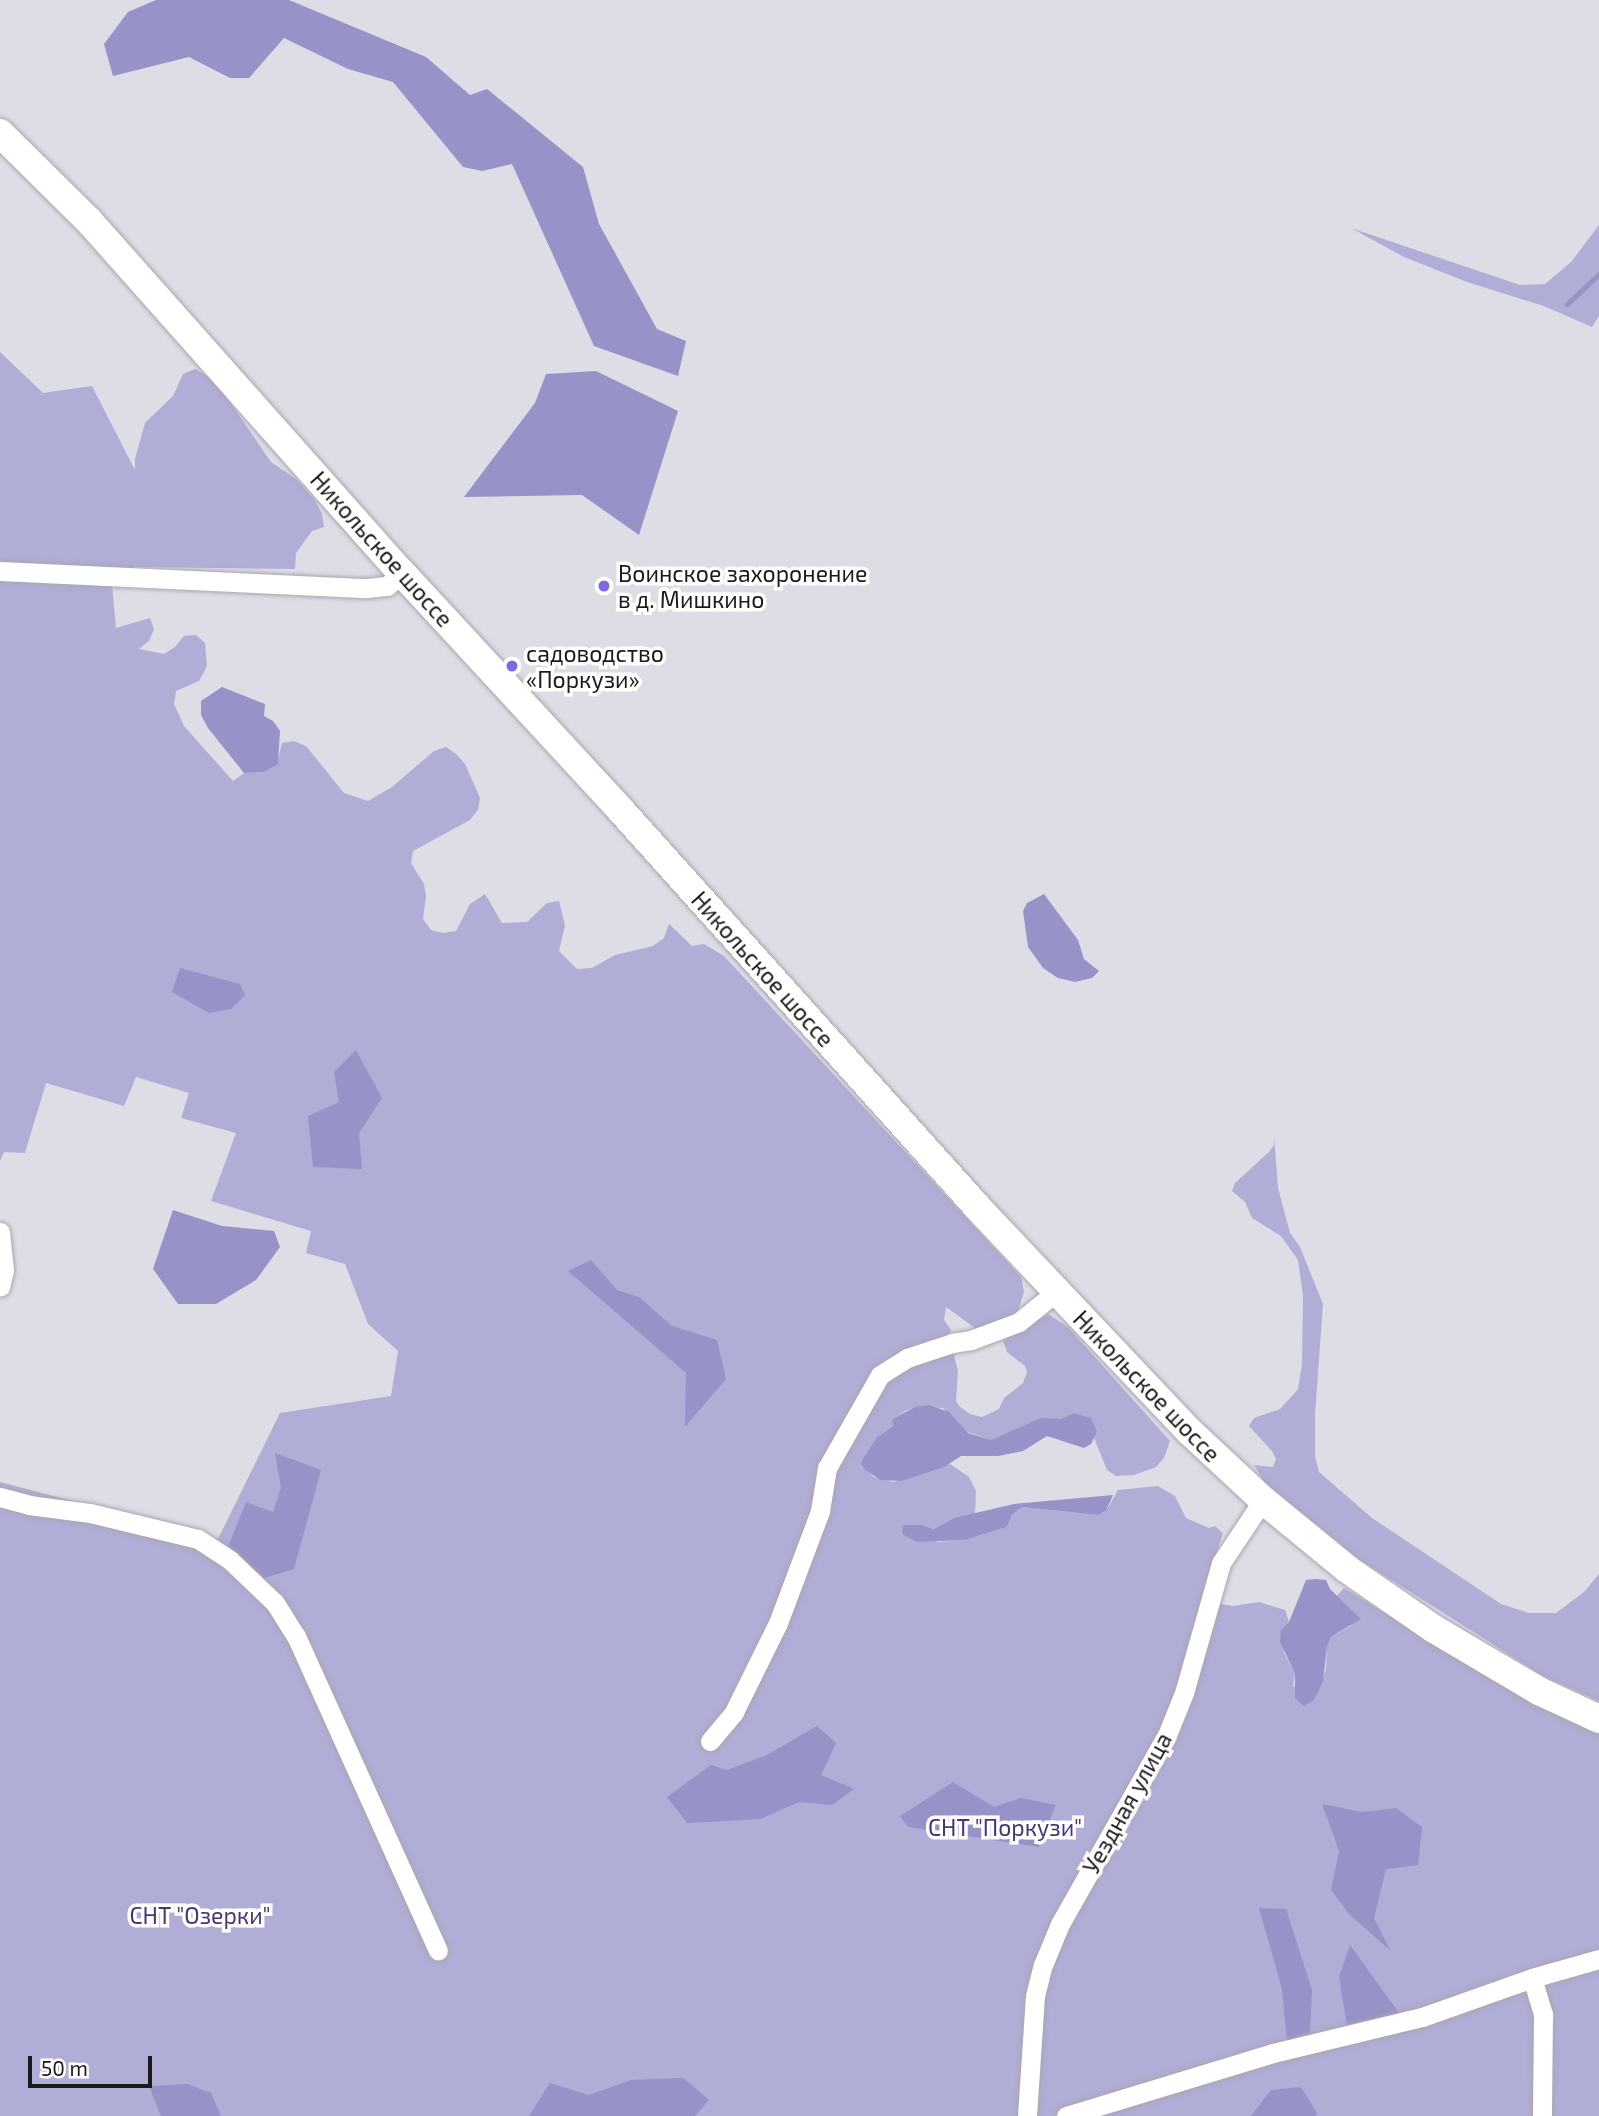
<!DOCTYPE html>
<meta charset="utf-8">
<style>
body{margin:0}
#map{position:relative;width:1599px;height:2116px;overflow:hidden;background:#dddde6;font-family:"Exo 2",sans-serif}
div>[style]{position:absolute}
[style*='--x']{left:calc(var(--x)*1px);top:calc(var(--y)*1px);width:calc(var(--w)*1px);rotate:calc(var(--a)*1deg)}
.green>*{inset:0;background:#b0add6}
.water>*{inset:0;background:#9792c7}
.stream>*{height:5px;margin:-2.5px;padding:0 2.5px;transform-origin:2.5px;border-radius:2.5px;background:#9792c7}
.roads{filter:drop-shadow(0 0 2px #a8a7b0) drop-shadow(0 0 2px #a8a7b0)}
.minor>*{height:19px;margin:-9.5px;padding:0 9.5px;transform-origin:9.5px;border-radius:9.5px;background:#fff}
.secondary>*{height:28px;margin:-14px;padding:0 14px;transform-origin:14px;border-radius:14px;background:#fff}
.dots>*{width:19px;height:19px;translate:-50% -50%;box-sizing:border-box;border:4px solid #fff;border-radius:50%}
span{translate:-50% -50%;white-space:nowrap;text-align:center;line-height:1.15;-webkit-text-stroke:7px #fff;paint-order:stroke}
.street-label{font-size:23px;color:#1a1a1d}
.poi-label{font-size:23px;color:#1a1a1d}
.left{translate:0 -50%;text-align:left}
.park-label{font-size:23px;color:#433779}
.scale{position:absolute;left:28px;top:2056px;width:124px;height:32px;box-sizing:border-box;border:4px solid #1a1a1d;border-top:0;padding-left:9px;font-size:21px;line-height:24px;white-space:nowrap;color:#1a1a1d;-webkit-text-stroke:5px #fff;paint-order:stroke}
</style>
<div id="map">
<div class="green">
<div style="clip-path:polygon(1599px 225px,1599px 316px,1592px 327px,1544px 306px,1467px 282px,1404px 257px,1351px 228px,1520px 285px,1545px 284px,1571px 262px)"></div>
<div style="clip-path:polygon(0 352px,43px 393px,92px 386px,135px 470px,135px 459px,145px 423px,173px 396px,183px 374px,195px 369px,211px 378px,221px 389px,271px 462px,296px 479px,315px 500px,322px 514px,324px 527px,312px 531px,296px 553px,295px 569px,134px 567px,112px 585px,116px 628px,150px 618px,154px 629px,149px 641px,139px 649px,164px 654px,175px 647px,184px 636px,196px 635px,205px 643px,207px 666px,199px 681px,176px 691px,174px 704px,184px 726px,233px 781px,244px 773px,264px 772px,277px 764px,282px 743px,294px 741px,306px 746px,344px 793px,368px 801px,392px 787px,434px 751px,446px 747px,456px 754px,465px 764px,480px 798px,478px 810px,470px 820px,413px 851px,411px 863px,424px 884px,426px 896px,423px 919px,431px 930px,443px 933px,456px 931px,470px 904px,485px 894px,502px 923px,527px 922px,547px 903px,559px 901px,565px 926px,559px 951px,577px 969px,592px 968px,615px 955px,653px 946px,664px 938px,669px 924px,692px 946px,704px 944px,724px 956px,1021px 1277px,1024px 1292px,1018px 1311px,989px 1327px,975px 1328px,946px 1307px,944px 1320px,951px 1330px,949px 1336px,958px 1371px,956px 1401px,960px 1407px,970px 1414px,982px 1417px,999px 1409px,1004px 1398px,1023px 1383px,1027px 1372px,1025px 1366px,1007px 1352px,1003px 1341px,1048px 1314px,1068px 1327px,1170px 1441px,1164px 1458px,1156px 1467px,1134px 1475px,1116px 1476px,1107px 1470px,1094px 1438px,1097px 1432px,1073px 1413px,1061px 1419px,1031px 1423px,991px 1440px,962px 1430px,943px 1408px,915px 1407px,905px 1411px,892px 1419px,893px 1426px,877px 1437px,861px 1466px,874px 1477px,894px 1482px,950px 1464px,969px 1477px,976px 1491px,975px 1516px,954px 1518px,934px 1529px,922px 1525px,937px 1542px,965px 1540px,1007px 1527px,1012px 1515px,1022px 1507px,1098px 1515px,1106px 1511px,1118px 1490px,1158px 1486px,1175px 1496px,1186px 1518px,1209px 1528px,1215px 1526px,1223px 1533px,1201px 1601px,1233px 1606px,1259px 1602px,1285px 1610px,1289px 1622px,1282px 1630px,1284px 1653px,1295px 1674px,1293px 1686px,1314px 1700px,1326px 1670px,1327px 1647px,1331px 1637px,1351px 1626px,1353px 1611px,1337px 1596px,1344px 1588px,1536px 1706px,1599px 1732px,1599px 2116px,0 2116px,0 1482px,218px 1539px,280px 1413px,391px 1396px,398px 1351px,368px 1324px,345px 1264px,306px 1253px,311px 1231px,211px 1201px,236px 1133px,181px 1118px,189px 1093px,136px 1077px,124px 1106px,46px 1083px,25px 1153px,4px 1152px,0 1161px)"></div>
<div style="clip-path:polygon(1274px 1136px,1278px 1188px,1290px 1233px,1300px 1247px,1323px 1304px,1315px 1415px,1315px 1456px,1319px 1472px,1372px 1518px,1501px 1604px,1529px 1613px,1556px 1613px,1584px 1592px,1599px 1574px,1599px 1701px,1543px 1676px,1360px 1560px,1265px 1483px,1254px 1465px,1273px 1467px,1276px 1459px,1272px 1451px,1249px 1426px,1254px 1418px,1280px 1409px,1292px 1396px,1298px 1389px,1302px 1364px,1303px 1295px,1298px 1260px,1281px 1236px,1252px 1218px,1245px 1202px,1232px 1191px,1235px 1183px,1269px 1152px,1274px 1145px)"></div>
</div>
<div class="water">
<div style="clip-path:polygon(156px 0,289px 0,426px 57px,470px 95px,487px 89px,583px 167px,599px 224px,657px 329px,686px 341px,678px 376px,594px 346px,512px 164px,482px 171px,463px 167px,393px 82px,348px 69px,284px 38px,249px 78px,230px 78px,189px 57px,113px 76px,104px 44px,128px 12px)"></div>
<div style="clip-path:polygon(596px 371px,678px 411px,639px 535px,582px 495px,464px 497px,535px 403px,546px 374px)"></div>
<div style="clip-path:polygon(222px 687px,265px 704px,264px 716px,273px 721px,280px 731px,278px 764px,264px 772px,244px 773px,208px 728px,201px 715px,201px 701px)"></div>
<div style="clip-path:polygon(1044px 894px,1078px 940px,1084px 959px,1099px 971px,1092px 978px,1075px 982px,1058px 978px,1043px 968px,1028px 947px,1023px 911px,1027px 903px)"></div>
<div style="clip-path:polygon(180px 968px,240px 984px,245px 995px,231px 1009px,209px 1013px,172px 992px)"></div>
<div style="clip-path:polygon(356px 1050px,382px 1098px,359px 1133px,362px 1169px,313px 1167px,308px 1116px,339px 1102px,334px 1072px)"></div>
<div style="clip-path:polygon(173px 1210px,222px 1226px,274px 1231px,280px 1247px,256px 1280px,216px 1304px,178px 1304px,153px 1269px)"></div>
<div style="clip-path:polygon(591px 1260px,617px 1290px,639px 1297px,672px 1326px,717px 1340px,726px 1379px,685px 1427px,686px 1373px,568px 1271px)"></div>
<div style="clip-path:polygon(929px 1405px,949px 1412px,968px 1433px,991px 1440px,1041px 1418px,1061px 1419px,1073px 1413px,1091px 1418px,1097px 1432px,1091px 1444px,1084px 1448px,1047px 1436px,1023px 1451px,998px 1456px,961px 1456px,944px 1467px,901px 1481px,881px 1480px,865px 1470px,861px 1465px,863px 1459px,877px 1437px,893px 1426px,892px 1419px,915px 1407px)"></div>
<div style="clip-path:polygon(275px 1453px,321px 1470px,294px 1569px,258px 1580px,228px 1547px,246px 1502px,273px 1512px,281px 1488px)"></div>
<div style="clip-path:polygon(1113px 1495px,1106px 1511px,1098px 1515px,1022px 1507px,1012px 1515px,1007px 1527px,965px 1540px,917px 1542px,902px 1534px,903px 1525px,922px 1525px,934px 1529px,954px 1518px,1014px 1504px)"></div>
<div style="clip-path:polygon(1316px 1579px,1326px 1580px,1330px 1589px,1361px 1619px,1331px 1637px,1327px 1647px,1323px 1681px,1314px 1700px,1304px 1706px,1295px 1698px,1295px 1674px,1280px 1642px,1281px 1630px,1289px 1622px,1306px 1580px)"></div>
<div style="clip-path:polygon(817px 1726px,836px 1743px,821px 1775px,854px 1789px,832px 1805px,799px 1802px,760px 1819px,687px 1823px,667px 1797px,711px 1765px,727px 1770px,765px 1756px)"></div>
<div style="clip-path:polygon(953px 1782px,994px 1807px,1020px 1798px,1056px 1805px,1039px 1847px,908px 1827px,900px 1816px)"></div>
<div style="clip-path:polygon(1322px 1804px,1362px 1812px,1396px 1808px,1422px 1827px,1418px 1865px,1386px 1869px,1374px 1918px,1390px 1950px,1349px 1914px,1331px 1890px,1339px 1851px)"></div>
<div style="clip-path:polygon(1259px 1908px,1286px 1909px,1312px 1990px,1310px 2032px,1287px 2042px,1282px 1989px)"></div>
<div style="clip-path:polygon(1350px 1945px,1399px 2013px,1347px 2025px,1339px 1977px)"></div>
<div style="clip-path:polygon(683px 2078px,709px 2100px,695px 2116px,529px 2116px,550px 2083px,589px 2095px,631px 2080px)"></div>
<div style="clip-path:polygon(187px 2084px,211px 2093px,221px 2116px,161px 2116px,149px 2086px)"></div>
<div style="clip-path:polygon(1301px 2087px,1317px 2113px,1315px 2116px,1251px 2116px,1271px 2090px)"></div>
</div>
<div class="stream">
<div style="--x:1567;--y:304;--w:44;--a:-43.2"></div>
</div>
<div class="roads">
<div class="minor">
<div style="--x:0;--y:571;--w:367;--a:2.7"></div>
<div style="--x:367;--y:588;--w:20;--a:-6"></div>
<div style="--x:387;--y:586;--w:20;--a:-41"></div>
<div style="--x:0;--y:1232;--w:38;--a:84"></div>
<div style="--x:4;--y:1270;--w:17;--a:103"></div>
<div style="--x:0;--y:1497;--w:30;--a:15"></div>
<div style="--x:29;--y:1505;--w:62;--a:7.5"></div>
<div style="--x:90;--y:1513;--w:111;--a:13.5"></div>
<div style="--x:198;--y:1539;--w:38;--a:33"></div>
<div style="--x:230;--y:1560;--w:62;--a:43.7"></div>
<div style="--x:275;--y:1603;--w:39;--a:58"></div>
<div style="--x:296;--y:1636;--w:345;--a:65.7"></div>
<div style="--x:710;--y:1741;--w:38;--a:-50"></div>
<div style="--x:734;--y:1712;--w:99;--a:-63.7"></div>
<div style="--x:778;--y:1623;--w:120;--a:-69.4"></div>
<div style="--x:820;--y:1511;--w:44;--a:-80.8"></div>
<div style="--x:827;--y:1468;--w:107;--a:-60.3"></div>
<div style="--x:880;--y:1375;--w:32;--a:-32"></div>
<div style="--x:907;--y:1358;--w:47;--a:-18.4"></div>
<div style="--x:952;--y:1343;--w:19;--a:-9"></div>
<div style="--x:971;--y:1340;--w:51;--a:-20.6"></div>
<div style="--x:1019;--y:1322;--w:48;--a:-39"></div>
<div style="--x:1532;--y:1978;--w:39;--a:73"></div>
<div style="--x:1543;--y:2015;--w:101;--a:90.6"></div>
<div style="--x:1027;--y:2116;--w:120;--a:-86.2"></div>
<div style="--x:1035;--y:1996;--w:32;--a:-76"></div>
<div style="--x:1043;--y:1965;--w:44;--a:-67.5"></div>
<div style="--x:1060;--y:1924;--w:217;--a:-60.5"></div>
<div style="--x:1167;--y:1735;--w:45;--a:-68"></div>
<div style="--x:1184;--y:1693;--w:135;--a:-74.1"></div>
<div style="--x:1221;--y:1563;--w:76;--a:-56.3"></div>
<div style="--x:1066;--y:2116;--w:216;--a:-16.9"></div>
<div style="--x:1273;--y:2053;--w:153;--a:-13.6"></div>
<div style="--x:1422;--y:2017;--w:117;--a:-19.5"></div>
<div style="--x:1532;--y:1978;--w:70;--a:-15.8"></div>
</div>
<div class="secondary">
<div style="--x:0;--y:133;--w:125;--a:44.7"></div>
<div style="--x:89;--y:221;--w:471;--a:48.4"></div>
<div style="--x:402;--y:573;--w:317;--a:47.3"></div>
<div style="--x:617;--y:806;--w:543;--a:48.06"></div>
<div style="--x:980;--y:1210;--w:304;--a:46.6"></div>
<div style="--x:1189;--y:1431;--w:101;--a:43"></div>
<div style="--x:1263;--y:1500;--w:109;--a:39.4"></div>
<div style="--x:1347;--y:1569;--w:106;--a:34.6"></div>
<div style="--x:1434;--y:1629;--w:77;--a:30.6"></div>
<div style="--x:1500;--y:1668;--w:45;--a:30.5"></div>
<div style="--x:1539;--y:1691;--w:66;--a:25"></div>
</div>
</div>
<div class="dots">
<div style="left:604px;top:586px;background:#7f68e3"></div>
<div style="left:512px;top:666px;background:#7f68e3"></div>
</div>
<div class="street-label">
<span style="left:382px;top:549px;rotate:48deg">Никольское шоссе</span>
<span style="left:763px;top:969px;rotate:48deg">Никольское шоссе</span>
<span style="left:1147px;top:1386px;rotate:46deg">Никольское шоссе</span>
<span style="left:1127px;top:1803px;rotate:-61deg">Уездная улица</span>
</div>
<div class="poi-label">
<span class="left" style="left:618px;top:586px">Воинское захоронение<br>в д. Мишкино</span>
<span class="left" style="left:526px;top:666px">садоводство<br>«Поркузи»</span>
</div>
<div class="park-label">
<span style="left:1005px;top:1827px">СНТ "Поркузи"</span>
<span style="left:200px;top:1915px">СНТ "Озерки"</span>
</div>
<div class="scale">50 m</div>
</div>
